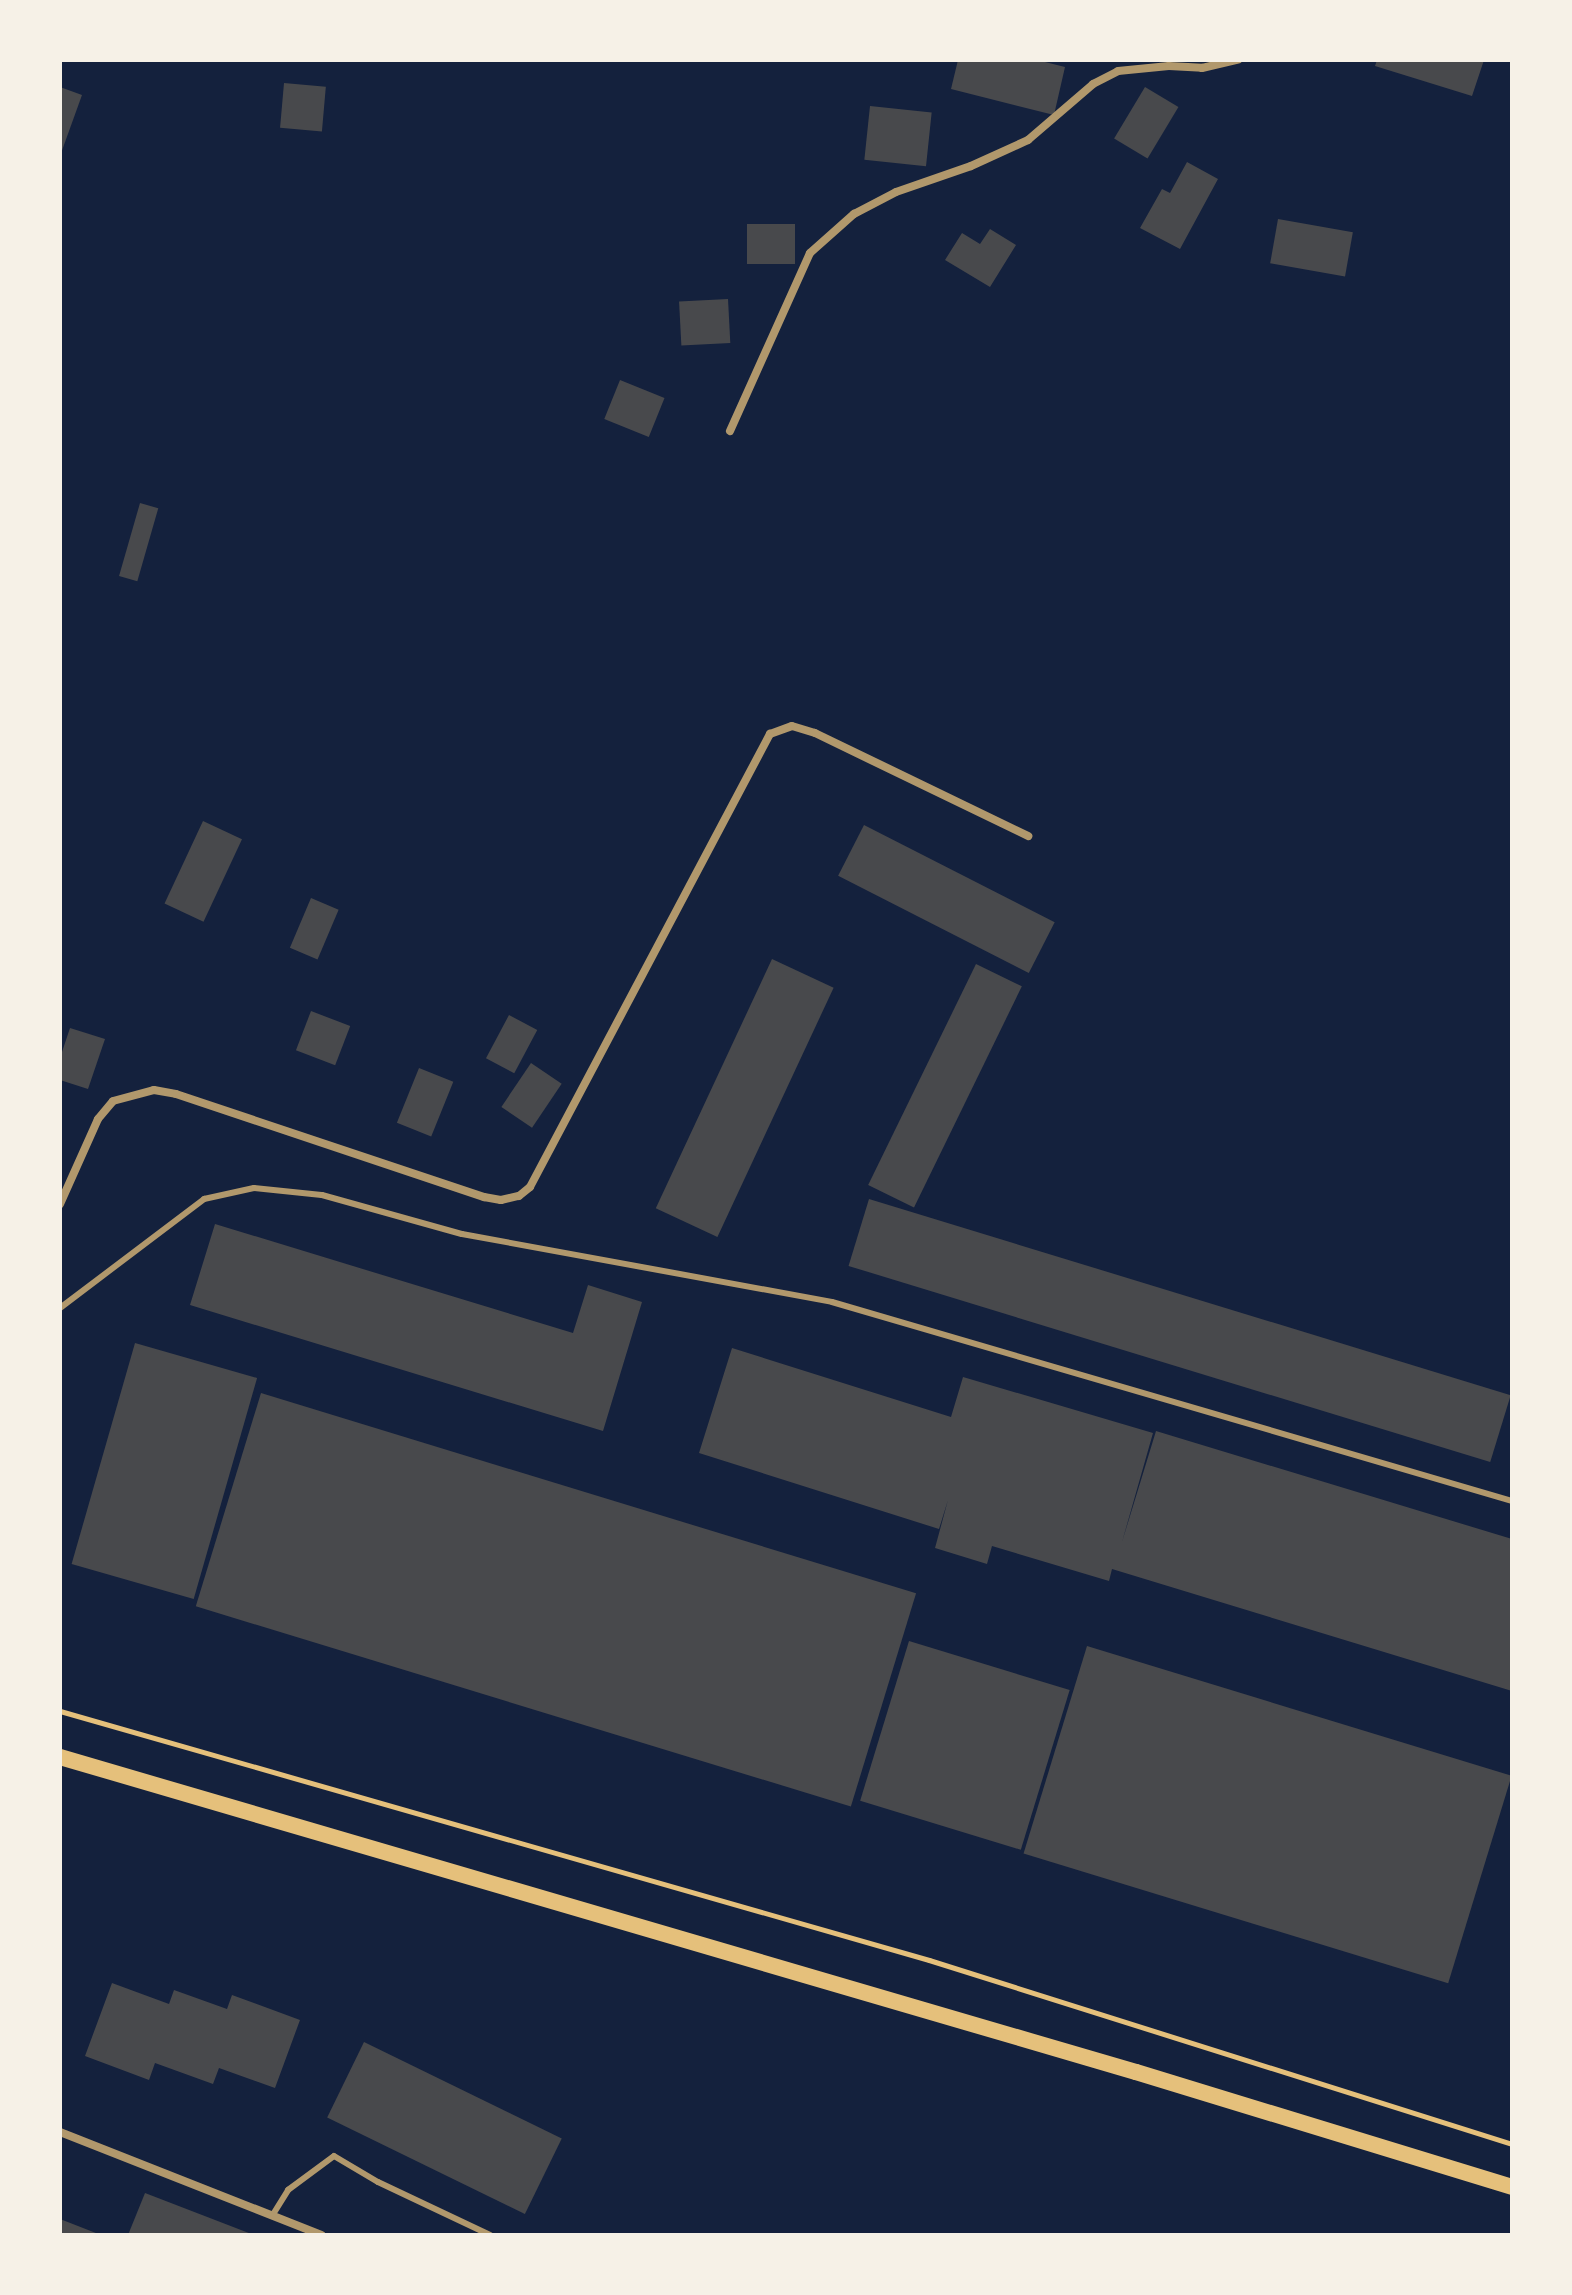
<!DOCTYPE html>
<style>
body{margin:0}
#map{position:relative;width:1572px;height:2295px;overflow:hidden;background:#14213d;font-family:"Source Sans 3",sans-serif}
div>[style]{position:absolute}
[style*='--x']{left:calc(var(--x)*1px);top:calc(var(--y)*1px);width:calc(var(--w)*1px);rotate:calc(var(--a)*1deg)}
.building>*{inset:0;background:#48494c;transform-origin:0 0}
.path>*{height:5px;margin:-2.5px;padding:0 2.5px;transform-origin:2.5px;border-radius:2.5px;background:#e5c07b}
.service>*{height:6px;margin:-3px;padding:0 3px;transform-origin:3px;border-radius:3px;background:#b1986c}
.minor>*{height:8px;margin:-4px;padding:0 4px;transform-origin:4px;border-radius:4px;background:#b1986c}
.secondary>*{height:16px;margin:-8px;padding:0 8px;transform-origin:8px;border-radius:8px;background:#e5c07b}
span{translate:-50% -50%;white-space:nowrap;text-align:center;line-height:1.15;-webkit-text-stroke:6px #f6f1e7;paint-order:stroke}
.frame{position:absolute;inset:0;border:62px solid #f6f1e7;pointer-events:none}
</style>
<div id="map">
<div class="building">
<div style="clip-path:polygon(958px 60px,1037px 60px,1065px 67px,1054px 115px,951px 89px)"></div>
<div style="clip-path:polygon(1377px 60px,1484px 60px,1472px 96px,1375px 66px)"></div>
<div style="left:284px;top:83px;width:42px;height:45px;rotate:5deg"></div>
<div style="clip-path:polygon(60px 87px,82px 95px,60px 156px)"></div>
<div style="left:1145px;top:87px;width:39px;height:60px;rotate:31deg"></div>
<div style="left:870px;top:106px;width:62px;height:54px;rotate:6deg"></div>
<div style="clip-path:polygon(1187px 162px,1218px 179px,1180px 249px,1140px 228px,1162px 189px,1170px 193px)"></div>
<div style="left:1278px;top:219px;width:76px;height:45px;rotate:10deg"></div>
<div style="left:747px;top:224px;width:48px;height:40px"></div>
<div style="clip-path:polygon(990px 229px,1016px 245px,990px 287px,945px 260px,962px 233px,980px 244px)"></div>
<div style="left:728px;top:299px;width:44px;height:49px;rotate:87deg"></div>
<div style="left:620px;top:380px;width:48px;height:42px;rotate:22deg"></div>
<div style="left:140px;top:503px;width:19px;height:76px;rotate:16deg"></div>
<div style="left:203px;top:821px;width:43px;height:91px;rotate:25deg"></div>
<div style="left:864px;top:825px;width:214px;height:57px;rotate:27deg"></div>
<div style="left:311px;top:898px;width:30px;height:54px;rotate:23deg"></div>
<div style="left:772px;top:959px;width:68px;height:275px;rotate:25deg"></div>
<div style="left:976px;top:964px;width:51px;height:246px;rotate:26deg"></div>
<div style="left:311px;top:1011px;width:42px;height:42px;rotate:21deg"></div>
<div style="left:509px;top:1015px;width:32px;height:49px;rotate:28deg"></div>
<div style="clip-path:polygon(70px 1028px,105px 1039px,88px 1089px,60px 1080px,60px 1058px)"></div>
<div style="left:531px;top:1063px;width:37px;height:53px;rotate:34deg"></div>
<div style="left:419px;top:1068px;width:37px;height:59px;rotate:22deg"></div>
<div style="left:869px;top:1199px;width:671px;height:70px;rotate:17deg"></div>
<div style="clip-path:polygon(215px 1224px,573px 1333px,588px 1285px,642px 1302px,603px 1431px,190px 1305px)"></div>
<div style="left:135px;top:1343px;width:127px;height:230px;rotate:16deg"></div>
<div style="clip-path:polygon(732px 1348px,951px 1417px,963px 1377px,1153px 1433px,1122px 1542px,1156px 1431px,1512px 1539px,1512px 1691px,1112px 1569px,1109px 1581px,992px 1546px,987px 1564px,935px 1548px,948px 1500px,939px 1529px,699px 1453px)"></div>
<div style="left:261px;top:1393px;width:685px;height:223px;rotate:17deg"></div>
<div style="left:909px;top:1641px;width:168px;height:167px;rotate:17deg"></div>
<div style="left:1087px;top:1646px;width:444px;height:217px;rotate:17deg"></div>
<div style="clip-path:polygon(112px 1983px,169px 2004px,174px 1990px,227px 2009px,232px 1995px,300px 2020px,275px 2088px,219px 2068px,213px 2084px,155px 2063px,149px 2080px,85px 2056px)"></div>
<div style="left:364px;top:2042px;width:220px;height:84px;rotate:26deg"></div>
<div style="clip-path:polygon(145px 2193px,254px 2235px,128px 2235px)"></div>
<div style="clip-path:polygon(60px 2219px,101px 2235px,60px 2235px)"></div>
</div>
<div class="path">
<div style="--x:60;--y:1711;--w:904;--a:15.99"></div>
<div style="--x:929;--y:1960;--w:611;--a:17.52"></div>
</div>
<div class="service">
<div style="--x:60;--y:1308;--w:181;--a:-37.1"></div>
<div style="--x:204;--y:1199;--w:51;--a:-12.4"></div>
<div style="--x:254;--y:1188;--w:68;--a:5.9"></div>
<div style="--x:322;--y:1195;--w:145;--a:15.6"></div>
<div style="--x:462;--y:1234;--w:376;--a:10.4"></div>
<div style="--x:832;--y:1302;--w:709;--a:16.31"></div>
<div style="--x:272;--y:2216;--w:31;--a:-58"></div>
<div style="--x:288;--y:2190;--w:57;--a:-36.5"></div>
<div style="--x:334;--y:2156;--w:51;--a:30.6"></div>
<div style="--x:378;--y:2182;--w:124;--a:25.3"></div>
</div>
<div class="minor">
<div style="--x:730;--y:431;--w:195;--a:-65.8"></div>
<div style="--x:810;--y:253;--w:59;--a:-41.6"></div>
<div style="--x:854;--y:214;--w:47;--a:-27.6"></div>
<div style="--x:896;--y:192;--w:79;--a:-19.1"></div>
<div style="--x:971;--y:166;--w:63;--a:-24.5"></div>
<div style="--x:1028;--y:140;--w:86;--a:-40.7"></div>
<div style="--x:1093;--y:84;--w:28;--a:-27"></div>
<div style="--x:1118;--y:71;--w:51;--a:-5.6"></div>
<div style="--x:1169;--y:66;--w:33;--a:3"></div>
<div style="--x:1202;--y:68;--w:37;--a:-13"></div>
<div style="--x:60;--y:1204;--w:93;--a:-65.9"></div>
<div style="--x:98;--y:1119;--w:23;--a:-50"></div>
<div style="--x:113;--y:1101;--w:42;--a:-15"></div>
<div style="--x:154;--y:1090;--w:22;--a:10"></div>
<div style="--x:176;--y:1094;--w:325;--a:18.5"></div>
<div style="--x:484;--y:1197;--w:17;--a:10"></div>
<div style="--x:501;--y:1200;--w:18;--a:-13"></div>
<div style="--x:519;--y:1196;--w:14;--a:-39"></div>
<div style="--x:530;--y:1187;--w:513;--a:-62.09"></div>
<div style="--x:770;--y:734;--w:23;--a:-20"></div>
<div style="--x:792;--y:726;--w:24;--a:17"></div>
<div style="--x:815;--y:733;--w:237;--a:25.8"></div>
<div style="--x:60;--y:2132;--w:281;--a:21.5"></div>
</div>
<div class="secondary">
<div style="--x:60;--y:1757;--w:1121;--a:16.32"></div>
<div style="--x:1136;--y:2072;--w:393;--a:17"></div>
</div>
<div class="frame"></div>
</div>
